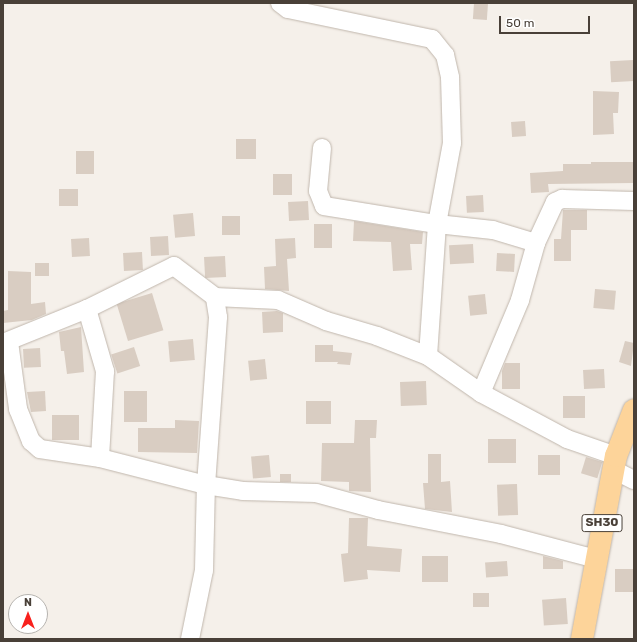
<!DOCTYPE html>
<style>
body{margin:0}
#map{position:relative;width:637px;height:642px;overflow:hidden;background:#f5f0ea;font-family:Rubik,sans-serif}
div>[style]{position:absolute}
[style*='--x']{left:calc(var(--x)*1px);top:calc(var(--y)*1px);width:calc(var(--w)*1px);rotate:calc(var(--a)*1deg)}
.building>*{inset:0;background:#d9cdc2;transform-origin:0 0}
.roads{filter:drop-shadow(0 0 1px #c0b6ac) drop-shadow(0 0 1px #c0b6ac)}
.minor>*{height:18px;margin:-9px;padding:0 9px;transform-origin:9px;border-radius:9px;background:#fff}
.major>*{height:22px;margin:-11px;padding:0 11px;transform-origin:11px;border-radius:11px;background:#fdd49a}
span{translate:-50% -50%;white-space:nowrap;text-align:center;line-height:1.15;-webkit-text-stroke:3px #fff;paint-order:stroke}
.shield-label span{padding:1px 3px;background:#fff;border:1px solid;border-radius:3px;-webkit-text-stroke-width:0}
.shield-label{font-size:12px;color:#494038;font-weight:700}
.frame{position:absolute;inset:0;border:4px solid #494038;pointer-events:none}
.north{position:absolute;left:8px;top:594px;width:40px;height:40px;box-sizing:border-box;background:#fff;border:1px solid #b6b3af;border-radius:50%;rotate:0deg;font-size:11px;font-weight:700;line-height:16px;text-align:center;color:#494038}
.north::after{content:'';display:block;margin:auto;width:14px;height:18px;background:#f8211d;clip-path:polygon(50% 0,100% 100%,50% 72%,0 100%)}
.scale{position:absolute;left:499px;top:16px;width:91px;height:18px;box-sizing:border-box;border:2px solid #494038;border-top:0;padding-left:5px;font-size:12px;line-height:14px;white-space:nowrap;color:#494038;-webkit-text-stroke:3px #fff;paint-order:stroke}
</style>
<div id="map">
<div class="building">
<div style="left:474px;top:3px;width:14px;height:16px;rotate:4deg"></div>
<div style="left:633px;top:60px;width:21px;height:23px;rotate:87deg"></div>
<div style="clip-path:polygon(593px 91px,619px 92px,618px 113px,613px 113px,614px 134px,593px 135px)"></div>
<div style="left:525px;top:121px;width:15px;height:14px;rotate:86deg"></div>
<div style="left:236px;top:139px;width:20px;height:20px"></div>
<div style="left:76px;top:151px;width:18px;height:23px"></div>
<div style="clip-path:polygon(591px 162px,634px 162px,634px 183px,548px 184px,549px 192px,531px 193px,530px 173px,563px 171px,563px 164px,591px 164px)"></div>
<div style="left:273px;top:174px;width:19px;height:21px"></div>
<div style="left:59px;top:189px;width:19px;height:17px"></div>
<div style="left:483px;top:195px;width:17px;height:17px;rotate:87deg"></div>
<div style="left:308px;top:201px;width:19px;height:20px;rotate:87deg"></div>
<div style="clip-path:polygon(563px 210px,587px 210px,587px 230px,571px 230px,571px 261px,554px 261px,554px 239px,561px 239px)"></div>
<div style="left:193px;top:213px;width:23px;height:20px;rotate:85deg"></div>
<div style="left:222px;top:216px;width:18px;height:19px"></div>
<div style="clip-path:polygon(354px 221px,423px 232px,422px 244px,410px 244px,412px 270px,393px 271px,391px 242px,353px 241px)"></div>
<div style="left:314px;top:224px;width:18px;height:24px"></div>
<div style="left:168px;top:236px;width:19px;height:18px;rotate:87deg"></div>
<div style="left:89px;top:238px;width:18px;height:18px;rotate:87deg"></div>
<div style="clip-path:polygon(295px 238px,296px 258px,287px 259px,289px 291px,265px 289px,264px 267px,276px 266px,275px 239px)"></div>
<div style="left:473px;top:244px;width:19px;height:24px;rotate:87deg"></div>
<div style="left:142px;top:252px;width:18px;height:19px;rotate:87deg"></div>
<div style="left:497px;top:253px;width:18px;height:18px;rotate:3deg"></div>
<div style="left:225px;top:256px;width:21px;height:21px;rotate:87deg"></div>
<div style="left:35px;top:263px;width:14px;height:13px"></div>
<div style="clip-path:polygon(8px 271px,31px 272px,31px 304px,45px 302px,46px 314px,32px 320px,3px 323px,3px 311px,8px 310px)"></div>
<div style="left:595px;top:289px;width:21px;height:19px;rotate:5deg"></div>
<div style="left:152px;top:293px;width:39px;height:37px;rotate:73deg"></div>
<div style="left:485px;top:294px;width:20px;height:17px;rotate:84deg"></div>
<div style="clip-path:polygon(277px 311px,283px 313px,283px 332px,263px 333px,262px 312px)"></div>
<div style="clip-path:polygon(81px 327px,84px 372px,67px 374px,64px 351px,61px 351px,59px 332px)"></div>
<div style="left:193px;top:339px;width:21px;height:25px;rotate:85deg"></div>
<div style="clip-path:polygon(625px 341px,634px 343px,631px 366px,619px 362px)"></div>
<div style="clip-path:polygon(315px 345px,333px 345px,333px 351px,352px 353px,350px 365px,337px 364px,338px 362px,315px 362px)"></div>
<div style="left:134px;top:347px;width:20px;height:24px;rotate:72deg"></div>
<div style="left:40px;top:348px;width:19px;height:17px;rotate:87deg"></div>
<div style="left:265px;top:359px;width:20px;height:17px;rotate:84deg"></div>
<div style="clip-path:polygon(505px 363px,520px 363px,520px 389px,502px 389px,502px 371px)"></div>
<div style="left:604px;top:369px;width:19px;height:21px;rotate:87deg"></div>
<div style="left:426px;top:381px;width:24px;height:26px;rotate:88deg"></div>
<div style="clip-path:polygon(45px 391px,46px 411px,31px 412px,27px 392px)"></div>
<div style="left:124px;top:391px;width:23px;height:31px"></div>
<div style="left:563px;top:396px;width:22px;height:22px"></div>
<div style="left:306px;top:401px;width:25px;height:23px"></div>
<div style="left:52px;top:415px;width:27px;height:25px"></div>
<div style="clip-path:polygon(175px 420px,199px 421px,197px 453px,138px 452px,138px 428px,175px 428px)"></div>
<div style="clip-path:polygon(355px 420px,377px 420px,376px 438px,370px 438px,371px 492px,349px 491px,349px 482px,321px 481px,322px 443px,354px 443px)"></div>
<div style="left:488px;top:439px;width:28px;height:24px"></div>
<div style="clip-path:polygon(428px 454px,441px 454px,441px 482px,450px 481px,452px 512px,425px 509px,423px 483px,428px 483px)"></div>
<div style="left:269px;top:455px;width:22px;height:18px;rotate:85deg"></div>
<div style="left:538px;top:455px;width:22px;height:20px"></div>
<div style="left:586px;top:457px;width:17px;height:17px;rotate:17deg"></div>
<div style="left:280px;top:474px;width:11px;height:8px"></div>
<div style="left:517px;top:484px;width:31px;height:20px;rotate:88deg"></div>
<div style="clip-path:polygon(349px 518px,368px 518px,367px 546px,402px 549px,400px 572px,367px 570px,368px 579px,344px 582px,341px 554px,348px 553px)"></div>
<div style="left:448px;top:556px;width:26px;height:26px;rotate:90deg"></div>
<div style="clip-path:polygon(543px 556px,563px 561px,563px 569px,543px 569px)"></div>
<div style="left:507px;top:561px;width:15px;height:22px;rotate:86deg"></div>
<div style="left:615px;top:569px;width:19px;height:23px"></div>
<div style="left:473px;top:593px;width:16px;height:14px"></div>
<div style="left:566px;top:598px;width:26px;height:24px;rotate:86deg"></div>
</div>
<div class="roads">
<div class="minor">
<div style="--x:280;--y:3;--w:10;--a:37"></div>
<div style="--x:288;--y:9;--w:147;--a:11.8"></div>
<div style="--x:432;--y:39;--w:21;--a:51"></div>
<div style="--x:445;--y:55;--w:23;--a:77"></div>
<div style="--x:450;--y:77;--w:66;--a:88.3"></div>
<div style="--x:452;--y:143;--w:82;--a:100.5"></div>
<div style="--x:437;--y:224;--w:132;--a:93.9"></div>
<div style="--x:428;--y:356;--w:65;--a:34.9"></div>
<div style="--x:481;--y:393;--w:98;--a:28.1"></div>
<div style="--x:567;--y:439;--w:52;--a:19.1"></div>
<div style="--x:322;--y:148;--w:43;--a:95.3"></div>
<div style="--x:318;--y:191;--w:16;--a:68"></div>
<div style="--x:324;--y:206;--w:114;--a:9.1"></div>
<div style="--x:437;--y:224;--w:56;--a:6.1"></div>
<div style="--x:493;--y:230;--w:45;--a:16.8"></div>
<div style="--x:87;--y:309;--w:65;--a:73.8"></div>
<div style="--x:105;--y:371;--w:87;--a:93.3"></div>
<div style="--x:9;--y:342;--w:68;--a:82.3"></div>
<div style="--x:18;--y:409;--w:35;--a:68"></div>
<div style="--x:31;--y:441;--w:12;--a:42"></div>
<div style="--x:40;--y:449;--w:61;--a:8.5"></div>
<div style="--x:100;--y:458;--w:109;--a:14.3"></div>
<div style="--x:206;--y:485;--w:37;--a:9"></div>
<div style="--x:243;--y:491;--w:73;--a:1.6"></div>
<div style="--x:316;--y:493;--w:64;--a:15.3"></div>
<div style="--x:378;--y:510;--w:125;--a:11"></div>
<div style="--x:501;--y:534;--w:98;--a:14.7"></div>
<div style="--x:3;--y:343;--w:91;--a:-22"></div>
<div style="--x:87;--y:309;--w:97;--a:-26.3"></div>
<div style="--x:174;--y:266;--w:51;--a:37.1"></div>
<div style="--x:215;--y:297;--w:63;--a:2.7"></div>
<div style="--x:278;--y:300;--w:52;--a:23.6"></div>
<div style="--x:326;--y:321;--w:53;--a:16.4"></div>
<div style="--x:377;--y:336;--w:55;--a:21.4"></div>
<div style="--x:481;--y:393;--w:101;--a:-67.2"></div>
<div style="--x:520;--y:300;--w:59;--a:-74.3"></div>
<div style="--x:536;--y:243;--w:45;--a:-65.1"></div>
<div style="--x:555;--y:202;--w:8;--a:-23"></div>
<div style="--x:562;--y:199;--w:72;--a:1.6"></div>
<div style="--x:614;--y:470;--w:22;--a:27"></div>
<div style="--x:190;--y:639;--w:70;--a:-78.5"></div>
<div style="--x:204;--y:570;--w:85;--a:-88.7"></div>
<div style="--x:206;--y:485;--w:168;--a:-85.9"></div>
<div style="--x:218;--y:317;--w:20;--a:-99"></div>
</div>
<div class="major">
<div style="--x:582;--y:639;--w:186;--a:-79.5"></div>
<div style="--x:616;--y:456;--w:49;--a:-68.6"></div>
</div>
</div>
<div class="shield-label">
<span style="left:602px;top:523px">SH30</span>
</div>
<div class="frame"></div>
<div class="north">N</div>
<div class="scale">50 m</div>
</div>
